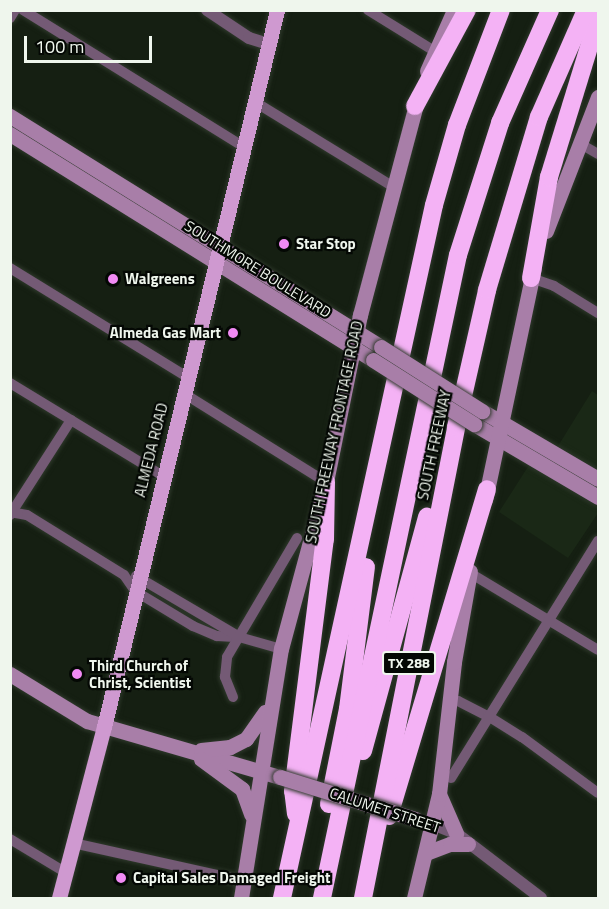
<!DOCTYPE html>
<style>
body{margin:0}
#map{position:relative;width:609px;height:909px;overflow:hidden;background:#151f12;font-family:"Titillium Web",sans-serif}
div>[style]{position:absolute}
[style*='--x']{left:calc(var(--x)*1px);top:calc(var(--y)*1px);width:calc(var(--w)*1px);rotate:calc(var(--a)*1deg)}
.built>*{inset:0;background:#1a2816}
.roads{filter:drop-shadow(0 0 2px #2f392c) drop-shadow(0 0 2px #2f392c)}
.minor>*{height:10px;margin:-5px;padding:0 5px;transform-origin:5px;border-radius:5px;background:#745a75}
.tertiary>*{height:12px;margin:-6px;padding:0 6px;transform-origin:6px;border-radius:6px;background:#745a75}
.secondary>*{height:15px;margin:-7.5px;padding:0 7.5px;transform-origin:7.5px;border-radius:7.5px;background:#a87ea8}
.primary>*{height:15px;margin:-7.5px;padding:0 7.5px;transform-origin:7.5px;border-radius:7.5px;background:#cf99d0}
.motorway>*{height:18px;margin:-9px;padding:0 9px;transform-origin:9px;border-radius:9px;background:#f4b2f5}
.bridges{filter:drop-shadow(0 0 2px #2f392c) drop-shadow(0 0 2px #2f392c)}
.secondary-bridge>*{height:15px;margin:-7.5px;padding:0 7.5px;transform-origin:7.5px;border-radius:7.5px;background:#a87ea8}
.dots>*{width:16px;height:16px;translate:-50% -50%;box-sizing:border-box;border:3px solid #040804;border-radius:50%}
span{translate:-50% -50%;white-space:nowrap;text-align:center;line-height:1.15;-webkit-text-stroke:4.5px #040804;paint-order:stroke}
.shield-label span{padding:2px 4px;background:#040804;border:2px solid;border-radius:4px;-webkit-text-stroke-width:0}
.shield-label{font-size:14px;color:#eff6ed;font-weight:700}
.poi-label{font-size:15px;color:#eff6ed;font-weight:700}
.left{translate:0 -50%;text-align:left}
.right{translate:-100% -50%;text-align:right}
.street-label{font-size:15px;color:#eff6ed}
.frame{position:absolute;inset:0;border:12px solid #eff6ed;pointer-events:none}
.scale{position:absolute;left:24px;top:36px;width:128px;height:27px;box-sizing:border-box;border:3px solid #eff6ed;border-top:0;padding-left:8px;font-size:18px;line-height:21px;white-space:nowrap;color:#eff6ed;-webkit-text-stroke:4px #040804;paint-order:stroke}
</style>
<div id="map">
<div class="built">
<div style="clip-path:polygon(592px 391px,598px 395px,598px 513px,568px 558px,499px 512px,529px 465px,542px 472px)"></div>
</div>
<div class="roads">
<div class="minor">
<div style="--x:23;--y:10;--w:260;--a:31.8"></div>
<div style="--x:368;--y:10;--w:78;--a:31.8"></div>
<div style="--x:10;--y:18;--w:9;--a:-58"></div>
<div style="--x:255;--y:102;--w:161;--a:31.5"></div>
<div style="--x:579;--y:143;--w:22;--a:30"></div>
<div style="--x:10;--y:268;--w:208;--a:31.6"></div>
<div style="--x:531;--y:278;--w:24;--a:19"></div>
<div style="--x:554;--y:286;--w:52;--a:31.5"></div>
<div style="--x:10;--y:383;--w:179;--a:31.3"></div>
<div style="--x:183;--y:393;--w:168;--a:31.9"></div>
<div style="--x:10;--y:512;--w:17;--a:10"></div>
<div style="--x:27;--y:515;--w:114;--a:31.7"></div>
<div style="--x:124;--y:575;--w:19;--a:55"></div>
<div style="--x:135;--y:591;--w:68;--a:31.1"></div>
<div style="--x:193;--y:626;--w:26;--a:23"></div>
<div style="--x:217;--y:636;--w:22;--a:3"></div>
<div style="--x:239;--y:637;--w:44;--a:15.9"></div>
<div style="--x:10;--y:515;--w:113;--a:-57.3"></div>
<div style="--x:470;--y:573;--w:149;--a:31"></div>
<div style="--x:136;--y:576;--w:116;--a:30.5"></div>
<div style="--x:233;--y:697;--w:22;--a:-112"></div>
<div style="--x:225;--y:677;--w:20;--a:-84"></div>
<div style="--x:227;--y:657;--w:138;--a:-59.5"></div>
<div style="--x:450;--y:701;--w:8;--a:0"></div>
<div style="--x:458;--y:701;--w:34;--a:27"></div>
<div style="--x:488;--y:716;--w:40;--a:32"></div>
<div style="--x:522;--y:737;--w:94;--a:36.4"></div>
<div style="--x:451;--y:778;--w:279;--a:-58.2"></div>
<div style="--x:10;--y:839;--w:64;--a:31"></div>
<div style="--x:73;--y:843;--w:175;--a:12.5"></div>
</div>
<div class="tertiary">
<div style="--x:207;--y:10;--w:50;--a:33.7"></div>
<div style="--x:249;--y:38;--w:21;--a:17"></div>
<div style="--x:432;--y:824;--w:26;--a:21"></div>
<div style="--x:456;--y:833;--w:107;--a:37.4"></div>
</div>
<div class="secondary">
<div style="--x:427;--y:71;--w:67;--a:-66.1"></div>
<div style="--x:10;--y:116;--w:437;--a:31.9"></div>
<div style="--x:10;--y:134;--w:428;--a:31.9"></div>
<div style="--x:546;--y:231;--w:144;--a:-68.8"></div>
<div style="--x:482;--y:411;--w:134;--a:30.4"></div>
<div style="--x:474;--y:424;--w:144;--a:30.5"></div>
<div style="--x:485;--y:500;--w:237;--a:-78.1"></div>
<div style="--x:10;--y:674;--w:90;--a:31.4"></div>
<div style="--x:87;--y:721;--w:201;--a:16.2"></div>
<div style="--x:201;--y:750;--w:29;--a:-6"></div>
<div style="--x:230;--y:747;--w:18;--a:-27"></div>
<div style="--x:246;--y:739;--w:33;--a:-55"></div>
<div style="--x:201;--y:759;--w:51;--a:36.2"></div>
<div style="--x:242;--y:789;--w:27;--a:70"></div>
<div style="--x:439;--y:794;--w:43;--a:66.4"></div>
<div style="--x:426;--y:853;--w:26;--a:-21"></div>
<div style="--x:450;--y:844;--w:18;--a:0"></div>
<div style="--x:241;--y:898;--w:252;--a:-80.9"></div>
<div style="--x:281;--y:649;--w:173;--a:-74.9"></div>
<div style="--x:326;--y:482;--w:170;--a:-78.5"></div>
<div style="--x:360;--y:315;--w:226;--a:-75.1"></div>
<div style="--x:414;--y:898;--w:107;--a:-76.5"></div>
<div style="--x:439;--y:794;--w:133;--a:-83.5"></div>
<div style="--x:454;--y:662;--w:92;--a:-80"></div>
</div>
<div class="primary">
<div style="--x:59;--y:898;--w:177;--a:-75.3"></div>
<div style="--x:104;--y:727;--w:738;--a:-76.43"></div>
</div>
<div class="motorway">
<div style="--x:415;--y:106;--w:109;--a:-61.6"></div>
<div style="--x:531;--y:278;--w:103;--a:-79.9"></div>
<div style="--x:549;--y:177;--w:166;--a:-72.9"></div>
<div style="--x:363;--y:751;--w:243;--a:-74.7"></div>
<div style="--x:329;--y:804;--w:97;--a:-78.7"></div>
<div style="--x:348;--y:709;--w:143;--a:-82.8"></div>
<div style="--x:296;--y:814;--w:23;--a:-97"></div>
<div style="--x:293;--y:791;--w:254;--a:-82.8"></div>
<div style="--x:325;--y:539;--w:57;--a:-89"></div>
<div style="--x:389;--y:816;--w:341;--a:-73.3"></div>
<div style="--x:282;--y:898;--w:709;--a:-77.63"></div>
<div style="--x:434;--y:205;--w:83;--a:-74"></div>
<div style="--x:457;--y:125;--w:123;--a:-69.1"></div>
<div style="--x:322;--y:898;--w:657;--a:-78.06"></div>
<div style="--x:458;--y:255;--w:139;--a:-72.3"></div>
<div style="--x:500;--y:123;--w:124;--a:-66.1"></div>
<div style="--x:363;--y:898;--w:480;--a:-78.8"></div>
<div style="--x:456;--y:427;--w:140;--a:-77.2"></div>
<div style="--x:487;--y:290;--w:181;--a:-73.3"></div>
<div style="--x:539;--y:117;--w:117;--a:-66.3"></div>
</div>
</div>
<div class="bridges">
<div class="secondary-bridge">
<div style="--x:381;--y:347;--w:120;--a:32.4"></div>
<div style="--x:373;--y:360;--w:120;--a:32.4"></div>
<div style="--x:280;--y:777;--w:141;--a:17.3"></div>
</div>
</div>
<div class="dots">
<div style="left:284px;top:244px;background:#f18af4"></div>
<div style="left:113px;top:279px;background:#f18af4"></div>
<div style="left:233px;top:333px;background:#f18af4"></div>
<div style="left:77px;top:674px;background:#f18af4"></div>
<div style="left:121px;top:878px;background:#f18af4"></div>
</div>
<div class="shield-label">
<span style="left:409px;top:663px">TX 288</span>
</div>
<div class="poi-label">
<span class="left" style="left:296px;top:244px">Star Stop</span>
<span class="left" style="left:125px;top:279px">Walgreens</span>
<span class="right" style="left:221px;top:333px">Almeda Gas Mart</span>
<span class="left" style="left:89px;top:674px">Third Church of<br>Christ, Scientist</span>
<span class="left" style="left:133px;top:878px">Capital Sales Damaged Freight</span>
</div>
<div class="street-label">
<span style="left:258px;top:269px;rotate:32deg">SOUTHMORE BOULEVARD</span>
<span style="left:334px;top:432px;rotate:-78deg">SOUTH FREEWAY FRONTAGE ROAD</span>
<span style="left:434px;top:445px;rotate:-78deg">SOUTH FREEWAY</span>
<span style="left:151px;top:450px;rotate:-76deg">ALMEDA ROAD</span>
<span style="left:385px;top:810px;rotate:18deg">CALUMET STREET</span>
</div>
<div class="frame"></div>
<div class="scale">100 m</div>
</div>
